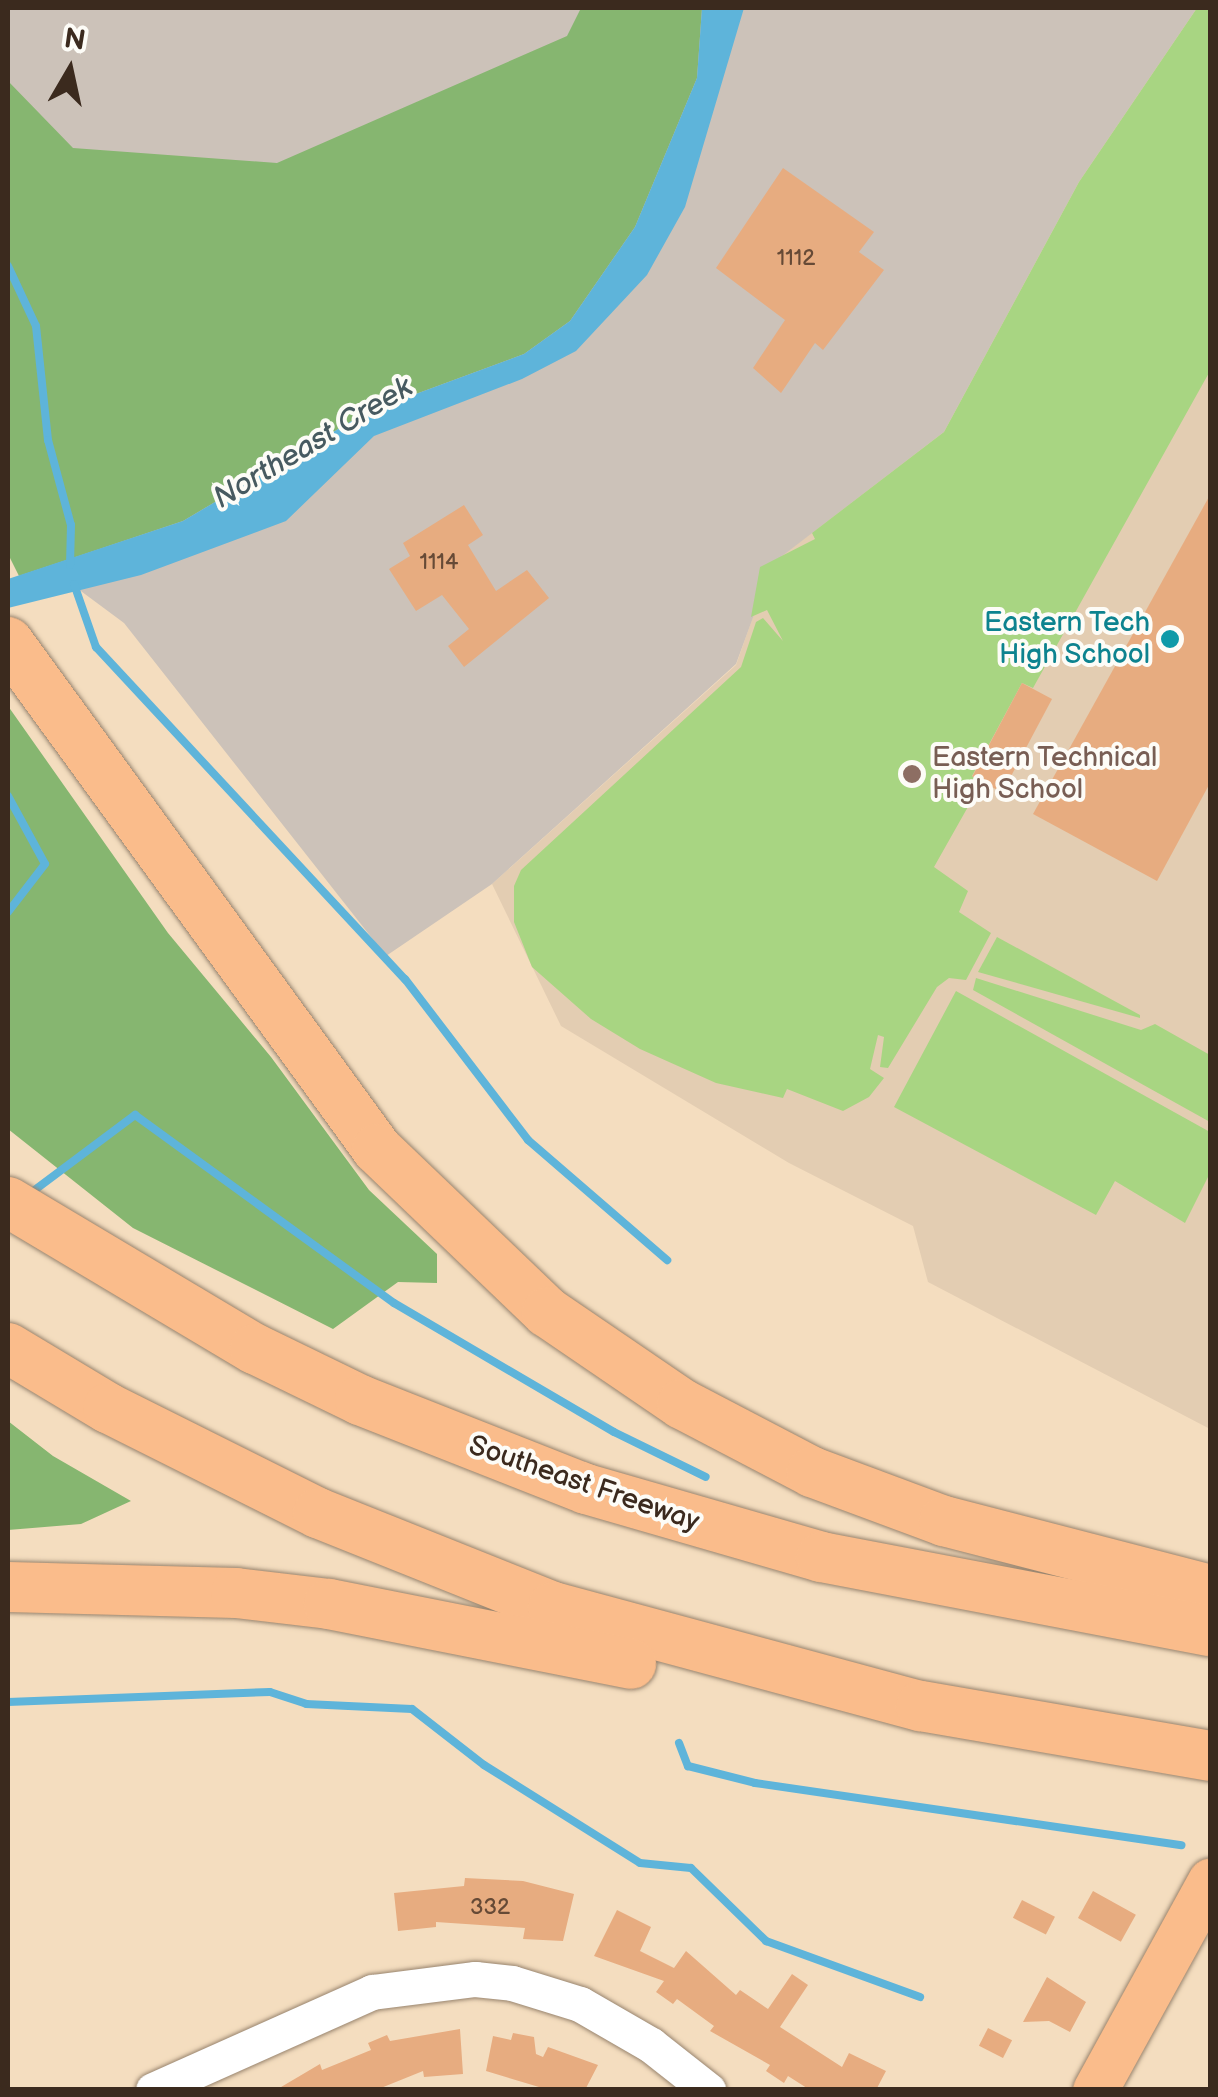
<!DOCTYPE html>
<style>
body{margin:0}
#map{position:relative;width:1218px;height:2097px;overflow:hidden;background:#f4ddbf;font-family:"Balsamiq Sans",sans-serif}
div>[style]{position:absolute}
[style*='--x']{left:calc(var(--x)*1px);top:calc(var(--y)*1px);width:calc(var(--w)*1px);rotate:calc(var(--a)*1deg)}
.built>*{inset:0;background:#e3cdb2}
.industrial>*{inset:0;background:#ccc2b9}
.green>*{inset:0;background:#a8d582}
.forest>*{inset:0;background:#86b670}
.water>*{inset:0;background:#5eb4da}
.stream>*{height:8px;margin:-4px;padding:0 4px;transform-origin:4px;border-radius:4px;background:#5eb4da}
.building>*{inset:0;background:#e7ac80;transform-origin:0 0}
.roads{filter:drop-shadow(0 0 2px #98846e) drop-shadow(0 0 2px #98846e)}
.minor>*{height:35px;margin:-17.5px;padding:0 17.5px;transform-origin:17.5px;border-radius:17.5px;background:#fff}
.major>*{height:45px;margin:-22.5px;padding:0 22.5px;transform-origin:22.5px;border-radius:22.5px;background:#fabc8b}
.highway>*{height:50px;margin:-25px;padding:0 25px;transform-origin:25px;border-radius:25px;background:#fabc8b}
.dots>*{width:28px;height:28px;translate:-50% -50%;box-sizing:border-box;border:5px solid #fdfcf7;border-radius:50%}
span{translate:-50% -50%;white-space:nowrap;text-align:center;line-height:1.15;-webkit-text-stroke:8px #fdfcf7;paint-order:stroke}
.number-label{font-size:22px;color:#664a36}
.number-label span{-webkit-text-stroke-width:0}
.culture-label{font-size:28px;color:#0d838f}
.right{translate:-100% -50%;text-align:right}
.education-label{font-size:28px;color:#785e54}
.left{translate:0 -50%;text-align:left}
.street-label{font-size:28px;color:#3b2a1e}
.water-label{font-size:30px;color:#475a60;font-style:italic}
.frame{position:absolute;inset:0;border:10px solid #3b2a1e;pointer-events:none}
.north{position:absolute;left:20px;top:20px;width:100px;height:100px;-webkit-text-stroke:8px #fdfcf7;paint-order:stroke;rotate:9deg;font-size:28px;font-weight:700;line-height:40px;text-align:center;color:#3b2a1e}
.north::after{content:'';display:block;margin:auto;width:35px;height:45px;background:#3b2a1e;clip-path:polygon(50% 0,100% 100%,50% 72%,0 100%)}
</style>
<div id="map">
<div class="built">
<div style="clip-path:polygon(1197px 8px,1210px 8px,1210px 1429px,928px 1282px,913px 1226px,789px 1163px,561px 1026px,492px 884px,736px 665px,772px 563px,944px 432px,1079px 182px)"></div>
</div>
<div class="industrial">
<div style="clip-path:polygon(8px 8px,1197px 8px,1079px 182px,944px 432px,773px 563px,736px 664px,492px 884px,386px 956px,124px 623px,8px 537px)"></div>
</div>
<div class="green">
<div style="clip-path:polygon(1197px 8px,1210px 8px,1210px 371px,1033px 688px,1022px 683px,972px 776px,982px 782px,934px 867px,968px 891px,959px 912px,991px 933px,966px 980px,949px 978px,937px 987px,888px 1068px,880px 1067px,884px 1037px,878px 1035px,870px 1069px,884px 1078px,869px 1097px,843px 1111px,787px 1089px,783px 1098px,716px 1083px,640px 1049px,591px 1019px,532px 967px,514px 922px,514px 886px,521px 870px,741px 667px,756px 622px,763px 618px,783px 641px,767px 610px,751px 617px,760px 567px,815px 539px,812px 533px,944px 432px,1079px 182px)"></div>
<div style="clip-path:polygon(997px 937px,1140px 1015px,1140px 1018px,978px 972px)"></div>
<div style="clip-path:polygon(976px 978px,1141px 1030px,1155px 1024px,1210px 1055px,1210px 1122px,973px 990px)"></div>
<div style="clip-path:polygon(956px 991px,1210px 1132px,1210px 1173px,1185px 1223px,1115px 1181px,1096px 1215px,894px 1107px)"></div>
</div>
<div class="forest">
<div style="clip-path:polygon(581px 8px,702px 8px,697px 78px,635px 227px,570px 321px,524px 354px,367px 412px,183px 521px,19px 576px,8px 554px,8px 81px,73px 148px,277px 163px,567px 36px)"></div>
<div style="clip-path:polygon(8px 706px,168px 933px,271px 1057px,369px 1190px,437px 1254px,437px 1283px,398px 1282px,333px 1329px,133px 1228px,8px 1129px)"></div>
<div style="clip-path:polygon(8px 1421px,53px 1456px,131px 1501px,81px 1524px,8px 1530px)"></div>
</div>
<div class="water">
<div style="clip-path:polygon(702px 8px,744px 8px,685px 207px,647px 275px,576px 351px,522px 379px,374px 436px,286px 521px,141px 575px,8px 608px,8px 579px,183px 521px,367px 412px,524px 354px,570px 321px,635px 227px,697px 78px)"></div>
</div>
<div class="stream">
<div style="--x:8;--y:266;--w:66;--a:65"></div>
<div style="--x:36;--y:326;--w:115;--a:84"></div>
<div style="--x:48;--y:440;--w:88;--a:74.9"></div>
<div style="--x:71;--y:525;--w:40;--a:91.4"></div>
<div style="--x:74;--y:584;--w:67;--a:70.8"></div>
<div style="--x:96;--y:647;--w:454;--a:47.1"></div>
<div style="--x:405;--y:979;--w:203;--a:52.6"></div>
<div style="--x:528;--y:1140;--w:184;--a:40.8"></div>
<div style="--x:8;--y:796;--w:77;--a:61.4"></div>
<div style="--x:45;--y:864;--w:61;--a:127.6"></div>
<div style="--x:28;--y:1195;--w:134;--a:-36.8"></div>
<div style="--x:135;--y:1115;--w:320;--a:36"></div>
<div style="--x:394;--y:1303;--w:255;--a:30.4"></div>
<div style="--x:614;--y:1432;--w:102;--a:26.1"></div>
<div style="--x:8;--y:1702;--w:262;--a:-2.2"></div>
<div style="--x:270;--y:1692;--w:38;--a:18"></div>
<div style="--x:306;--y:1704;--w:106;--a:2.7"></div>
<div style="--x:412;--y:1709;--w:91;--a:37.9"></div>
<div style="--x:484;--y:1765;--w:184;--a:32.1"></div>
<div style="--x:640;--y:1863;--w:51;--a:5.6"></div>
<div style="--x:691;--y:1868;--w:105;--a:44.2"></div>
<div style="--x:766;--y:1941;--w:164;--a:20"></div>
<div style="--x:679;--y:1743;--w:25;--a:69"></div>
<div style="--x:688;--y:1766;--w:69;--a:14.2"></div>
<div style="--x:755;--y:1783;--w:431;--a:8.3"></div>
</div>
<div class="building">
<div style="clip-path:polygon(783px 168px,874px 232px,859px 252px,884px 270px,823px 350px,815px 343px,781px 393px,753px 368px,785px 320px,716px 268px)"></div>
<div style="clip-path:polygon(1210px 495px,1210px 783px,1157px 881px,1033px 814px)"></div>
<div style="clip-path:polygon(464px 505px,483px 535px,468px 545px,496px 591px,527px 570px,549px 598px,464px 667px,448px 646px,469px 629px,442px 595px,416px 611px,389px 569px,410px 556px,403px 543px)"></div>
<div style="left:1022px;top:683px;width:34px;height:106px;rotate:28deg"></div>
<div style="clip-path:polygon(465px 1878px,523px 1881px,574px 1894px,563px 1941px,523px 1939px,525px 1928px,436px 1922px,436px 1927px,398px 1931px,394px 1893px,464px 1886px)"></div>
<div style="left:1093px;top:1891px;width:49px;height:31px;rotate:29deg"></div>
<div style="left:1022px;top:1900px;width:37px;height:20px;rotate:27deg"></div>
<div style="clip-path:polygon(617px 1910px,651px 1927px,640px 1951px,674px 1968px,686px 1951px,736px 1995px,740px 1990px,768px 2009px,792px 1974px,808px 1985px,780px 2027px,842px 2067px,849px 2053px,886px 2071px,876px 2090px,810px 2090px,788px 2076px,784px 2083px,766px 2071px,770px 2065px,710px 2031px,714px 2026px,677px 1999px,673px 2004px,656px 1992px,664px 1981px,594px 1956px)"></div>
<div style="clip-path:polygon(1047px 1977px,1086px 2002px,1070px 2032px,1049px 2021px,1023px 2022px)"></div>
<div style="left:988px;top:2028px;width:27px;height:20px;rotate:27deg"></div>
<div style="clip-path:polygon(460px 2029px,463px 2074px,424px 2077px,423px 2071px,376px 2090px,276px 2090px,320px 2064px,322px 2070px,371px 2050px,368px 2043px,387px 2035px,390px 2041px)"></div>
<div style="clip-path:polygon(513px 2033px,534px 2037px,536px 2054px,543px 2057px,548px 2047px,598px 2065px,585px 2090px,549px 2090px,486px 2071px,493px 2036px,511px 2040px)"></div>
</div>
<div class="roads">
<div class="minor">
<div style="--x:153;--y:2090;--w:240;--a:-24.1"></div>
<div style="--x:372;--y:1992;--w:104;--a:-7.2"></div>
<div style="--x:475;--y:1979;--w:37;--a:6"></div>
<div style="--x:512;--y:1983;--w:71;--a:17.2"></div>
<div style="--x:580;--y:2004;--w:82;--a:30"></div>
<div style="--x:651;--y:2045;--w:73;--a:38.3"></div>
</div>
<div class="major">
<div style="--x:1095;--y:2090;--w:239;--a:-61.2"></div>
</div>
<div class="highway">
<div style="--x:8;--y:642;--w:627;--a:53.95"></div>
<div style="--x:377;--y:1149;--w:236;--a:43.8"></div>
<div style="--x:547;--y:1312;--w:163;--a:34.3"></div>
<div style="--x:682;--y:1404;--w:147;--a:27.6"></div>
<div style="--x:812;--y:1472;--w:141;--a:20.4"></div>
<div style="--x:944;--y:1521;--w:275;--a:14.5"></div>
<div style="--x:8;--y:1202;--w:287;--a:30.8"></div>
<div style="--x:255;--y:1349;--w:117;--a:25.9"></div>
<div style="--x:360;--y:1400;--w:243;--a:21.5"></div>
<div style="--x:586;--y:1489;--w:245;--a:16.1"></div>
<div style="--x:821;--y:1557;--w:396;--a:10.8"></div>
<div style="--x:8;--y:1348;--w:117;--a:31"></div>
<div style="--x:108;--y:1408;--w:235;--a:26.6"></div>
<div style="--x:318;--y:1513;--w:253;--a:21.8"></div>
<div style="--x:553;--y:1607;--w:381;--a:15.1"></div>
<div style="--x:921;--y:1706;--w:293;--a:9.8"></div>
<div style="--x:8;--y:1587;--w:228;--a:1.5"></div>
<div style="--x:236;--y:1593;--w:94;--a:6.7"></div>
<div style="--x:329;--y:1604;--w:308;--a:11.2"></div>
</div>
</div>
<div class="dots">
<div style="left:1170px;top:639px;background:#0f9aa8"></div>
<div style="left:912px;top:774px;background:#8d6e63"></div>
</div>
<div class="number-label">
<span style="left:796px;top:259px">1112</span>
<span style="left:439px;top:563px">1114</span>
<span style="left:490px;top:1908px">332</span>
</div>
<div class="culture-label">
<span class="right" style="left:1150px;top:639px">Eastern Tech<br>High School</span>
</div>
<div class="education-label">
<span class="left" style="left:932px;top:774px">Eastern Technical<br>High School</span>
</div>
<div class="street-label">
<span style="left:584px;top:1484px;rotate:19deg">Southeast Freeway</span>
</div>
<div class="water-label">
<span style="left:313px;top:443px;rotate:-31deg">Northeast Creek</span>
</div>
<div class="frame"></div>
<div class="north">N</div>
</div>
